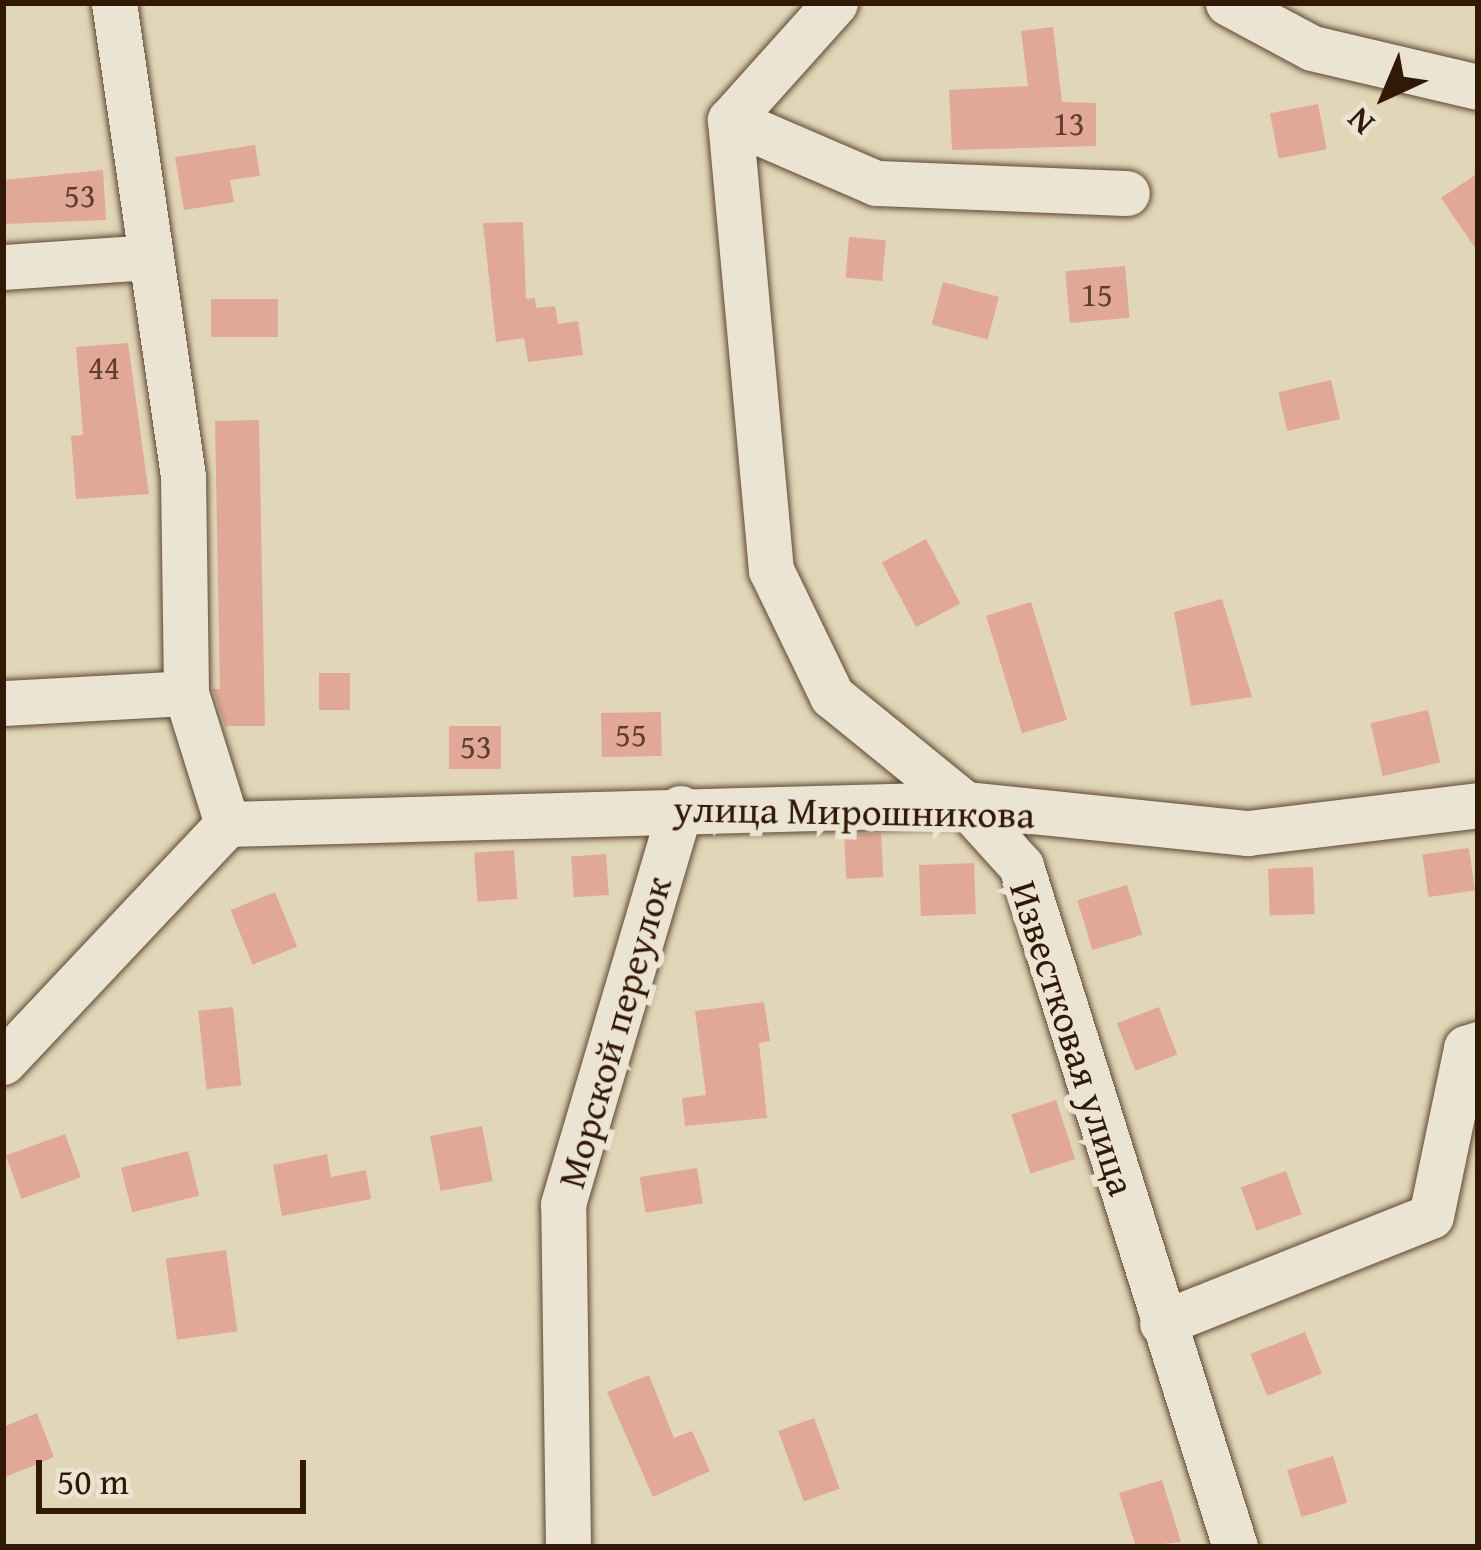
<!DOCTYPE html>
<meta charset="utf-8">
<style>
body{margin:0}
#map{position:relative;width:1481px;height:1550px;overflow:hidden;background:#e2d6b9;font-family:"Gentium Book Plus",serif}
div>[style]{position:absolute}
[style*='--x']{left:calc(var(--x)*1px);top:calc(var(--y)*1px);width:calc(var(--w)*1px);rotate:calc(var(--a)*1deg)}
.building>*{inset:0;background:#e1a897;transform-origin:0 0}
.roads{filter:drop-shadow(0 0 3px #5e4832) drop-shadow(0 0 3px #5e4832)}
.minor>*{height:45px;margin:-22.5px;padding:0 22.5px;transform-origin:22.5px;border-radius:22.5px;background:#ece4d2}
span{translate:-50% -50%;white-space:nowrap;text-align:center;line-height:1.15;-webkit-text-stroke:12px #ece4d2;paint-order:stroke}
.number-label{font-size:33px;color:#5e3d2a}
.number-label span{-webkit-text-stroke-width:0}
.street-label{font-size:39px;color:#321905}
.frame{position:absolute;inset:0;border:6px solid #321905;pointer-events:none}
.north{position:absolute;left:1325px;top:36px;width:120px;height:120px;-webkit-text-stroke:9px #ece4d2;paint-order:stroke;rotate:224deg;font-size:33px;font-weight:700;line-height:48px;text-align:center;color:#321905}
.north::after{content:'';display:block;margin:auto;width:42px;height:54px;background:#321905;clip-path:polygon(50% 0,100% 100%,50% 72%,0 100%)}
.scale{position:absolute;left:36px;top:1460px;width:270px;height:54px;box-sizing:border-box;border:6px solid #321905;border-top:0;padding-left:15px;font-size:36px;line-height:42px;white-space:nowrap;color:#321905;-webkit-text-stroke:9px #ece4d2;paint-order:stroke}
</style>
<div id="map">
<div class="building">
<div style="clip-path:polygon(1053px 27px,1062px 102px,1096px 103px,1096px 146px,952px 150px,949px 90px,1028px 86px,1021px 31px)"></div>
<div style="left:1318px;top:104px;width:46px;height:49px;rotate:79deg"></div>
<div style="clip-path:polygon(255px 145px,260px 176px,230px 180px,234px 202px,184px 210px,175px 157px)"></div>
<div style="clip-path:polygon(103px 170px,106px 220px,3px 224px,3px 180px)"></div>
<div style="clip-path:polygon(1478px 173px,1478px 252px,1441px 198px)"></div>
<div style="clip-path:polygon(523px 222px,526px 299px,535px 298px,536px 308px,555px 306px,558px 324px,578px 321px,583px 355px,528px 362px,524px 338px,496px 342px,483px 223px)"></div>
<div style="left:849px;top:237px;width:37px;height:41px;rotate:5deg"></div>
<div style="left:1125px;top:266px;width:52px;height:60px;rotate:85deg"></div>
<div style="left:943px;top:282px;width:58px;height:44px;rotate:15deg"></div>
<div style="left:278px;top:299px;width:38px;height:67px;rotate:90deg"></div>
<div style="clip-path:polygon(128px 343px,149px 494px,76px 499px,71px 436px,83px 435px,76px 347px)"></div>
<div style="left:1331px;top:380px;width:40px;height:54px;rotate:77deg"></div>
<div style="clip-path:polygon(259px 420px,265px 726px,225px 726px,213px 689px,220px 689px,215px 421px)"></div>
<div style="left:926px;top:539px;width:73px;height:50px;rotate:62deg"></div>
<div style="clip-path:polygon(1222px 599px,1252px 697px,1191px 706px,1174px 612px)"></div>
<div style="left:1031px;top:602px;width:123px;height:47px;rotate:73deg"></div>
<div style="left:319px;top:673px;width:31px;height:37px"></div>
<div style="left:1428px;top:710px;width:54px;height:59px;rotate:77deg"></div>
<div style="left:661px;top:712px;width:44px;height:60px;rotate:89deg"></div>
<div style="left:449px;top:726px;width:52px;height:43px"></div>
<div style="left:881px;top:833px;width:44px;height:37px;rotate:87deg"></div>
<div style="left:1469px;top:848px;width:43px;height:47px;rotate:82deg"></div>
<div style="left:514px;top:850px;width:49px;height:40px;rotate:86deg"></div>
<div style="left:606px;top:854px;width:41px;height:35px;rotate:86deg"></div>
<div style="left:974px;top:863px;width:51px;height:55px;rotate:88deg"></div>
<div style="left:1313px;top:867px;width:47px;height:45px;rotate:88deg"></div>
<div style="left:1127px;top:885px;width:52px;height:52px;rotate:73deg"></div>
<div style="left:275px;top:892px;width:59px;height:48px;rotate:68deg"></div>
<div style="clip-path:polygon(764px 1002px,770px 1041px,759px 1043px,767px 1118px,685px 1126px,682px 1098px,706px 1095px,695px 1011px)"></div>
<div style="left:233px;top:1007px;width:79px;height:35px;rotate:84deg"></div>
<div style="left:1159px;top:1007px;width:51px;height:45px;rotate:69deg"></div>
<div style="left:1056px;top:1100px;width:62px;height:47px;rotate:72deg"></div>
<div style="left:482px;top:1126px;width:56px;height:53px;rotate:79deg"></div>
<div style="left:65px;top:1134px;width:46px;height:63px;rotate:70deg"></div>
<div style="left:188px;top:1151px;width:46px;height:69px;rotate:76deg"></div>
<div style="clip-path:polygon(327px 1154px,331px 1177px,366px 1170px,371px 1199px,282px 1216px,273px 1165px)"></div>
<div style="left:697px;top:1168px;width:36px;height:58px;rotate:81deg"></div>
<div style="left:1286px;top:1171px;width:46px;height:48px;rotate:70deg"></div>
<div style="left:226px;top:1250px;width:82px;height:61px;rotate:82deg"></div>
<div style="left:1305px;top:1332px;width:45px;height:59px;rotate:68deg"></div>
<div style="clip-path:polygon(649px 1375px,674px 1438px,692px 1431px,710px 1471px,653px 1497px,607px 1392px)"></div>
<div style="clip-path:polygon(37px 1413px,54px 1457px,3px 1478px,3px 1427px)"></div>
<div style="left:814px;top:1418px;width:75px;height:38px;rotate:70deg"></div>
<div style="left:1333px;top:1456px;width:49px;height:48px;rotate:73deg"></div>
<div style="clip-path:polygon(1162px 1480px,1181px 1542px,1136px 1547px,1119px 1493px)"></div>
</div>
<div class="roads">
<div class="minor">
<div style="--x:114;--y:3;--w:478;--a:81.7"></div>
<div style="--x:183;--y:476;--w:217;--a:89.2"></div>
<div style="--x:186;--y:693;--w:137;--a:72.6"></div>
<div style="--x:835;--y:3;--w:157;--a:131.9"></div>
<div style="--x:730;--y:120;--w:452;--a:84.8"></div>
<div style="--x:771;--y:570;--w:140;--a:64.2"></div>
<div style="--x:832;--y:696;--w:171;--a:39.1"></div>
<div style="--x:965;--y:804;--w:84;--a:47.9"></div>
<div style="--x:1021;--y:866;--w:714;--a:72.55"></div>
<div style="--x:1228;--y:3;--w:95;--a:28.2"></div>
<div style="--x:1312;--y:48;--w:171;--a:13.2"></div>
<div style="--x:730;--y:120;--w:159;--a:23.3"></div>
<div style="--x:876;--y:183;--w:251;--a:2.3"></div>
<div style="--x:3;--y:267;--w:145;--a:-3.9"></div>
<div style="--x:3;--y:703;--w:183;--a:-3.1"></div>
<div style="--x:227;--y:824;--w:738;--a:-1.55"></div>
<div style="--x:965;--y:804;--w:284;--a:5.9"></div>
<div style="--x:1248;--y:833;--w:232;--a:-6.9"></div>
<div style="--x:3;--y:1062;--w:327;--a:-46.7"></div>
<div style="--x:1162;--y:1323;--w:289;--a:-21.7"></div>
<div style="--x:1431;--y:1216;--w:172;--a:-78.2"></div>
<div style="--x:1466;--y:1048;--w:13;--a:-18"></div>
<div style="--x:568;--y:1547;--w:343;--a:-90.8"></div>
<div style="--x:563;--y:1204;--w:413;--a:-73.5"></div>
</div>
</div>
<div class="number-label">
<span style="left:1069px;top:124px">13</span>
<span style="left:80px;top:196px">53</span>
<span style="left:1097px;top:295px">15</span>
<span style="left:104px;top:368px">44</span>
<span style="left:631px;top:735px">55</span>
<span style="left:476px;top:747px">53</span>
</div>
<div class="street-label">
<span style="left:854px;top:811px;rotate:1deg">улица Мирошникова</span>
<span style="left:614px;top:1032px;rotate:-74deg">Морской переулок</span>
<span style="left:1073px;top:1038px;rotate:72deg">Известковая улица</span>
</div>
<div class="frame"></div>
<div class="north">N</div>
<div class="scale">50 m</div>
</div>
